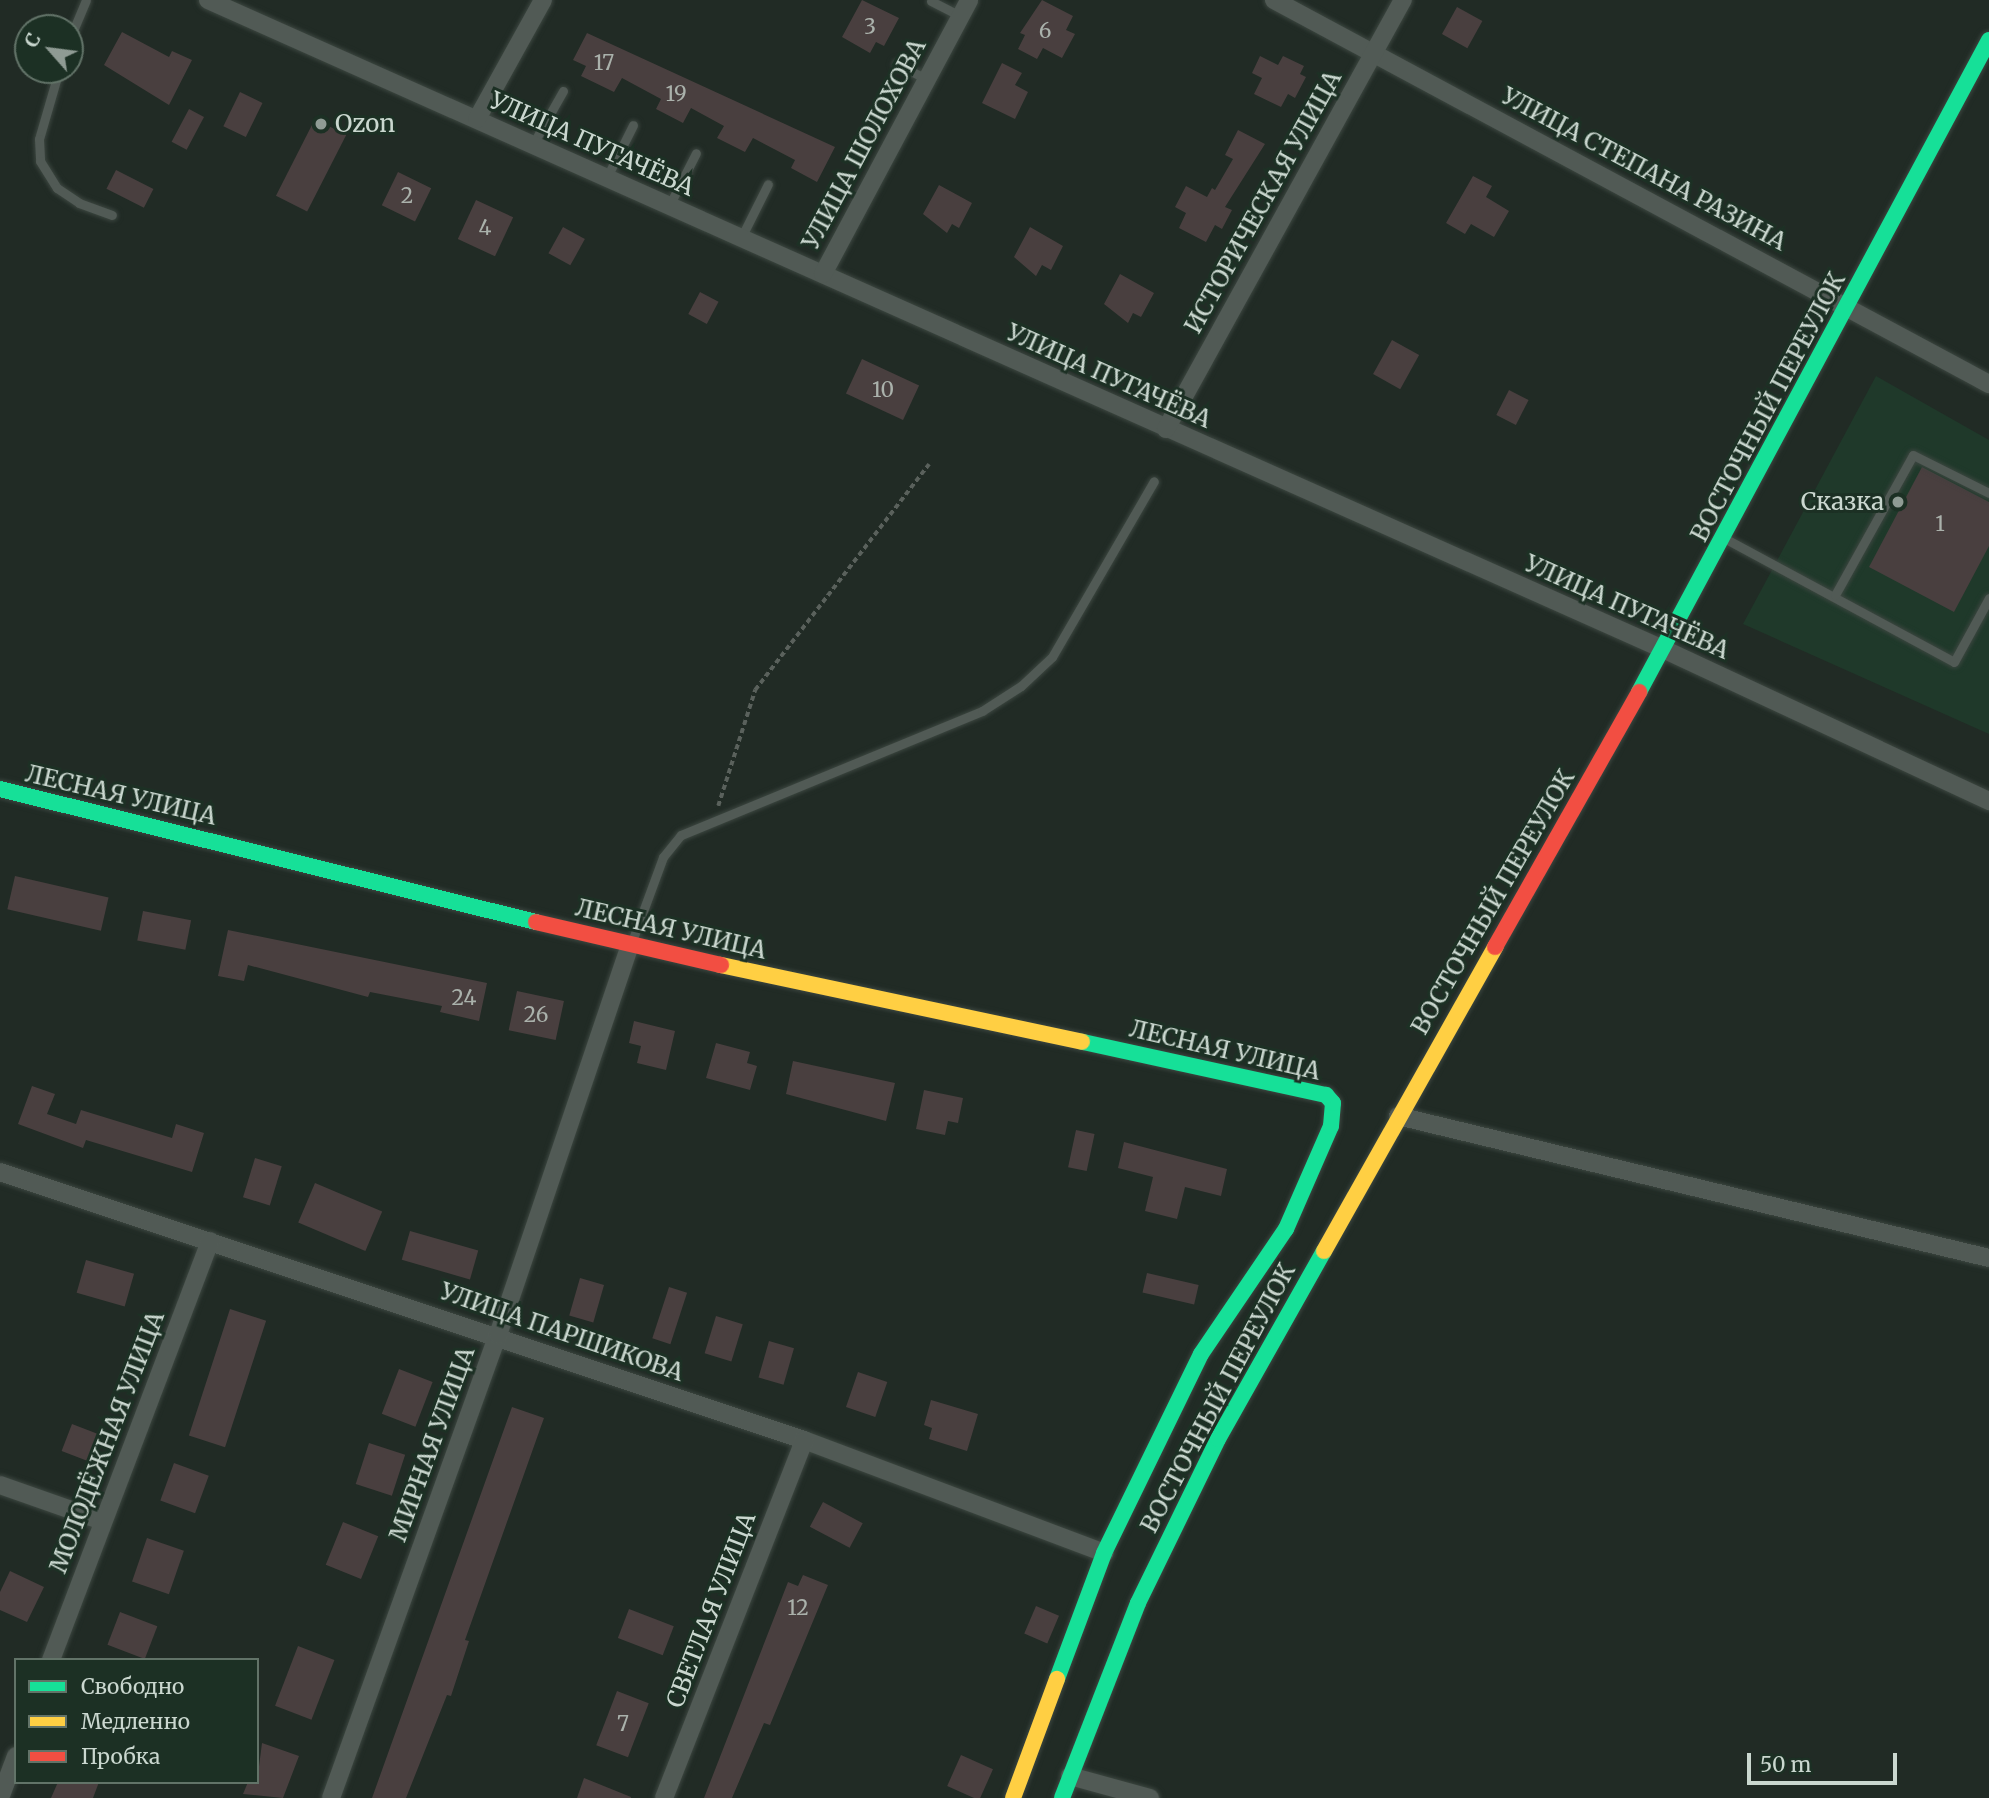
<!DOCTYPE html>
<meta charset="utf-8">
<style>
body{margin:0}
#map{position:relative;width:1989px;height:1798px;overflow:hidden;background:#212b25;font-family:Merriweather,serif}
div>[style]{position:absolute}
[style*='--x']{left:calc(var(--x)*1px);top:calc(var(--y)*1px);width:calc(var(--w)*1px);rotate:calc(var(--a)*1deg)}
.built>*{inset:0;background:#1f392a}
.building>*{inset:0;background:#493f3f;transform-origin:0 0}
.path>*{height:3.5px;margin-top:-1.75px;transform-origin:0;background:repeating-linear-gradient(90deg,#5a615c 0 5px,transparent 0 8.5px)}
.roads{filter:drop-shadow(0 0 2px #3c4640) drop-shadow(0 0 2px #3c4640)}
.lane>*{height:9px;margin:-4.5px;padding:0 4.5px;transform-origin:4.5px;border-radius:4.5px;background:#515a55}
.street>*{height:18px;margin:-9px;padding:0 9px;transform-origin:9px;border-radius:9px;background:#515a55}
.fast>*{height:16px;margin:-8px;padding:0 8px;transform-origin:8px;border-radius:8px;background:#16e098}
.slow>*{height:16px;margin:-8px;padding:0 8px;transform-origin:8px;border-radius:8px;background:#ffcf43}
.jam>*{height:16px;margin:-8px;padding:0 8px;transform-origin:8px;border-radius:8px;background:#f24e42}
.dots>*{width:19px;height:19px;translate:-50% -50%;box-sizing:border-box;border:4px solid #1c3024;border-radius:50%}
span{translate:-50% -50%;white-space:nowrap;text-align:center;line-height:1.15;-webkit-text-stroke:6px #1c3024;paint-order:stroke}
.number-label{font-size:21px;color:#aab1ab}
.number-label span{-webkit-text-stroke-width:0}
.poi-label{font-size:24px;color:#cad7cf}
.left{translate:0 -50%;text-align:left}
.right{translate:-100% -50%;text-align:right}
.street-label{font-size:24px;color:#cad7cf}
.legend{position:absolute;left:14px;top:1658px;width:245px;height:126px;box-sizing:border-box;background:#1c3024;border:2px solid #627368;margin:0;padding:9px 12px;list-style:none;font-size:21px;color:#cad7cf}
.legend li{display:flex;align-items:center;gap:14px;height:35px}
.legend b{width:35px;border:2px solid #627368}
.north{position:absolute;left:14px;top:14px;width:70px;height:70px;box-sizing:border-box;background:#1c3024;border:2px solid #627368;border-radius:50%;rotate:298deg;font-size:19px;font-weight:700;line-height:28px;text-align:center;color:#cad7cf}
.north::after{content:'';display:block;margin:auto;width:24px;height:32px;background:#8f9b94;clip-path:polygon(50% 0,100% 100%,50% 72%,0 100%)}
.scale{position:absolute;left:1747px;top:1753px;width:150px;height:32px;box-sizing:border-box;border:4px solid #cad7cf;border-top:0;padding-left:9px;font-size:21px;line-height:24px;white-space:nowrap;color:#cad7cf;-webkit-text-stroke:5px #1c3024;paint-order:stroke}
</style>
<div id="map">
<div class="built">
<div style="clip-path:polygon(1876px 376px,1989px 440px,1989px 734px,1743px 624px)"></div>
</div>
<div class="building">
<div style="clip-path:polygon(862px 0,899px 18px,884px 46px,876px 42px,870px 53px,842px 37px)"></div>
<div style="clip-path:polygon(1042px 0,1073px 16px,1066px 30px,1075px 34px,1062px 58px,1043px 48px,1037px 59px,1018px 49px,1025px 35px,1020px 33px)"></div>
<div style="left:1457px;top:7px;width:29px;height:31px;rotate:29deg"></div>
<div style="clip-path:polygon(122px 32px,169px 57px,172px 51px,192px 60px,169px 105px,104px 65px)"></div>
<div style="clip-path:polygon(587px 33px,835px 147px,817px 182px,791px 168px,795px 160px,753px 138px,745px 152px,717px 138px,724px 126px,691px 108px,683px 123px,656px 109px,661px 99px,622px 78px,614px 92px,581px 76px,586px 66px,573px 60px)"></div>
<div style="clip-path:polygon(1260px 56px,1278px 65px,1283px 56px,1304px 66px,1300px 74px,1306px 77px,1295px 98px,1288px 94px,1281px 107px,1254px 94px,1262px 78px,1252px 73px)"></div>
<div style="clip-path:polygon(1002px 63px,1022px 73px,1015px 85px,1028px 92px,1015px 119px,982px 103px)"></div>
<div style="left:240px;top:92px;width:25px;height:38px;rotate:26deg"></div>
<div style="left:189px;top:109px;width:17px;height:37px;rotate:28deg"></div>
<div style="left:315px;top:119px;width:35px;height:86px;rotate:27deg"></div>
<div style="clip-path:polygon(1238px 130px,1265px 144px,1225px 207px,1232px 210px,1222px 229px,1215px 225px,1206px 242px,1179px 228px,1186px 213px,1175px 207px,1186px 186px,1207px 197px,1212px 188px,1215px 190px,1233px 159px,1225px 155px)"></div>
<div style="left:116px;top:170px;width:42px;height:21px;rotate:27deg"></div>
<div style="left:398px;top:172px;width:37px;height:37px;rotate:26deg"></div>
<div style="clip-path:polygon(1473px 176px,1492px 186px,1486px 197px,1509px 211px,1494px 237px,1471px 224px,1465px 234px,1446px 223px)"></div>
<div style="clip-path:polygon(939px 185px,972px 203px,959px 228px,952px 224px,947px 233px,923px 214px)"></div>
<div style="left:476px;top:200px;width:41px;height:43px;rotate:25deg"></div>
<div style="left:563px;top:227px;width:25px;height:30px;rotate:29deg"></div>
<div style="clip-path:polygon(1030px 227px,1063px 246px,1051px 270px,1042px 265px,1036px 276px,1014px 257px)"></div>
<div style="clip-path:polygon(1120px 274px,1154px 293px,1141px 317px,1133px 313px,1128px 323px,1104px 304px)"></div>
<div style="left:700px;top:292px;width:21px;height:25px;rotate:28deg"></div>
<div style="left:1392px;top:340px;width:31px;height:39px;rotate:29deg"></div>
<div style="left:862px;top:359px;width:63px;height:38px;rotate:25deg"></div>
<div style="left:1509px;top:390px;width:22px;height:28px;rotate:27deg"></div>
<div style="clip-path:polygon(1922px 467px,1989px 502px,1989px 546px,1954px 612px,1869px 567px)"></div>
<div style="left:15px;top:876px;width:96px;height:34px;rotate:13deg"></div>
<div style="left:143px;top:911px;width:49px;height:30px;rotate:11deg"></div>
<div style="clip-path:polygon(228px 930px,487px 983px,479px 1021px,440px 1012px,442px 1006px,370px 992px,368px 997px,248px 965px,244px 981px,218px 976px)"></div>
<div style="left:517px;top:991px;width:48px;height:40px;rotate:12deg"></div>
<div style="clip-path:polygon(634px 1021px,675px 1031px,666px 1070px,637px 1063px,641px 1046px,629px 1043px)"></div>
<div style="clip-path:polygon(716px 1043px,750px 1052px,747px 1063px,757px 1066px,750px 1090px,706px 1078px)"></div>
<div style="clip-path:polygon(793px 1061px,895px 1083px,886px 1121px,786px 1094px)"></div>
<div style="clip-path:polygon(32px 1086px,55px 1094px,47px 1114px,76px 1124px,81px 1110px,172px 1138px,176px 1124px,204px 1133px,192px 1172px,86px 1140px,83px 1148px,18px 1124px)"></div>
<div style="clip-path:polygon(924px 1090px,963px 1098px,958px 1123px,948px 1121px,945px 1135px,916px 1129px)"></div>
<div style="left:1076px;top:1130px;width:19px;height:38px;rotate:12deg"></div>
<div style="clip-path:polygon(1124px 1142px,1227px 1169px,1221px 1196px,1185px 1187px,1177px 1219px,1145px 1211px,1153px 1177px,1118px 1168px)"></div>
<div style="left:255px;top:1158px;width:28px;height:41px;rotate:17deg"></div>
<div style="left:315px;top:1183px;width:73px;height:43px;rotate:23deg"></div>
<div style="left:410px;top:1231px;width:71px;height:30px;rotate:16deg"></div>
<div style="left:86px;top:1260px;width:50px;height:34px;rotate:16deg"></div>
<div style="left:1147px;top:1273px;width:53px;height:20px;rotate:13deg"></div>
<div style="left:580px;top:1278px;width:25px;height:39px;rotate:16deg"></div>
<div style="left:669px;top:1287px;width:19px;height:54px;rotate:18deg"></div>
<div style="left:230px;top:1309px;width:38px;height:133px;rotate:18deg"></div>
<div style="left:716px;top:1316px;width:28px;height:39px;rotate:17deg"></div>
<div style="left:769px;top:1341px;width:26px;height:38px;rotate:16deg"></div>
<div style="left:399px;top:1369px;width:36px;height:48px;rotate:21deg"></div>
<div style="left:858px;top:1372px;width:31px;height:37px;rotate:19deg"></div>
<div style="clip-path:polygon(931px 1400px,978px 1414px,967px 1451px,929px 1439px,932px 1428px,924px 1425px)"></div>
<div style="clip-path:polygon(512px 1407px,544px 1418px,465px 1640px,469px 1641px,451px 1696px,447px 1695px,406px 1798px,372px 1798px)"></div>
<div style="left:72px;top:1424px;width:30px;height:29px;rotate:21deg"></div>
<div style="left:369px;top:1443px;width:38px;height:43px;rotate:18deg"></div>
<div style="left:174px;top:1463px;width:37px;height:40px;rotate:20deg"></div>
<div style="left:823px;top:1502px;width:45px;height:28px;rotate:28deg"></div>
<div style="left:343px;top:1522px;width:38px;height:46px;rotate:22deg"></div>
<div style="left:147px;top:1538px;width:39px;height:46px;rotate:19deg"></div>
<div style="clip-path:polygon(10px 1571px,44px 1587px,27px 1622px,0 1610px,0 1592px)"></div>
<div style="clip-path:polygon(803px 1575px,828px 1585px,770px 1725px,764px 1723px,732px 1798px,704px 1798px,788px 1582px,798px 1586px)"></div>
<div style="left:1036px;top:1606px;width:25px;height:30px;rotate:23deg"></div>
<div style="left:629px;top:1609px;width:48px;height:31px;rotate:21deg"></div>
<div style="left:120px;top:1612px;width:40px;height:35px;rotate:21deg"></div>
<div style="left:298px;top:1646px;width:39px;height:64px;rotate:21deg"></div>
<div style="left:617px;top:1691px;width:34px;height:58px;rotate:21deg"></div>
<div style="clip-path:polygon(262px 1743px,299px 1756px,283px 1798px,243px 1794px,248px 1782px,257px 1782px)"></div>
<div style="left:961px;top:1755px;width:35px;height:34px;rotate:24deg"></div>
<div style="clip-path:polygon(584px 1778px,631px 1797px,631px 1798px,577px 1798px)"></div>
<div style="clip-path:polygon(58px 1782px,99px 1782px,93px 1798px,51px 1798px)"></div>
</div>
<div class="path">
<div style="--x:718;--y:806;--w:122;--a:-72.3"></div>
<div style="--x:755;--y:690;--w:285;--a:-52.4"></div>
</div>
<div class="roads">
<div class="lane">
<div style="--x:931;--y:1;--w:33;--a:27"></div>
<div style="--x:70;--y:38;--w:41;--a:-67.2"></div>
<div style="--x:897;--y:64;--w:33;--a:27"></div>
<div style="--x:59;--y:70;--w:72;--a:106.2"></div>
<div style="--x:39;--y:139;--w:22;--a:87"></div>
<div style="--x:40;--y:161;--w:32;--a:58"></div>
<div style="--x:57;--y:188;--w:27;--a:34"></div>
<div style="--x:79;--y:203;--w:35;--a:20"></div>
<div style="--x:533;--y:144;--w:61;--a:-60.5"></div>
<div style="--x:607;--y:177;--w:58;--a:-63.4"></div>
<div style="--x:670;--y:204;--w:57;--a:-63"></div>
<div style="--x:741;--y:238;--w:60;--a:-63.4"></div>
<div style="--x:1724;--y:538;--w:261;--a:28.3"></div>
<div style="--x:1954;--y:662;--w:73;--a:-61.3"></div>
<div style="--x:1835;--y:595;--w:160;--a:-60.9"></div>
<div style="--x:1913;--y:455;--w:85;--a:26.6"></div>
<div style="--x:631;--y:944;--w:93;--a:-69.8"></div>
<div style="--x:663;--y:857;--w:28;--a:-51"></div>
<div style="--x:681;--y:835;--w:326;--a:-22.4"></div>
<div style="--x:982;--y:711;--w:46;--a:-32.7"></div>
<div style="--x:1021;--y:686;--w:42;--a:-43.1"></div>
<div style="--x:1052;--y:657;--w:203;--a:-59.9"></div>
</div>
<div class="street">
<div style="--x:208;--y:0;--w:1593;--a:24.04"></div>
<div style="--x:1663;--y:649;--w:360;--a:25"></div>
<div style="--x:1274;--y:0;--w:812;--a:28.24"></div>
<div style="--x:477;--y:119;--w:136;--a:-61"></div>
<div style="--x:823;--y:274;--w:310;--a:-61.9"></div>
<div style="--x:1166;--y:429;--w:490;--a:-61.1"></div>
<div style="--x:1398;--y:1116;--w:608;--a:13.51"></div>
<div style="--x:0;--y:1172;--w:847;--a:18.43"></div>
<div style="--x:804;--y:1440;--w:321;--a:20.6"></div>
<div style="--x:0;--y:1485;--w:108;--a:19.4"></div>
<div style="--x:51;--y:1660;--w:448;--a:-69.2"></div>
<div style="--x:1070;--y:1776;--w:83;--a:15.4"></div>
<div style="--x:0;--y:1798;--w:45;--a:-69.1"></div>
<div style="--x:331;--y:1798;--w:492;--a:-70.2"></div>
<div style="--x:498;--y:1335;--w:412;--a:-71.3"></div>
<div style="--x:664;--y:1798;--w:384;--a:-68.6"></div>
</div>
<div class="fast">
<div style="--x:1639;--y:692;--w:740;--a:-61.77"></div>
<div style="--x:0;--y:789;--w:552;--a:13.94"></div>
<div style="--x:1057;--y:1679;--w:134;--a:-69.5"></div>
<div style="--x:1104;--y:1553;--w:221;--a:-64"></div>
<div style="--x:1201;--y:1354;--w:151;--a:-55.8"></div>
<div style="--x:1286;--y:1229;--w:112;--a:-66.4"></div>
<div style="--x:1331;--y:1126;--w:23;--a:-85"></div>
<div style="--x:1333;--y:1103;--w:11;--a:-131"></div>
<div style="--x:1326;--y:1095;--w:250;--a:-167.7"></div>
<div style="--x:1062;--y:1798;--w:209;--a:-68.7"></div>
<div style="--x:1138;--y:1603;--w:182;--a:-64"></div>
<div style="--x:1218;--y:1439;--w:216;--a:-60.6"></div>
</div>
<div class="slow">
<div style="--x:721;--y:965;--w:369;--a:12"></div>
<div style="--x:1324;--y:1251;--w:349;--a:-60.6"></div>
<div style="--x:1013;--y:1798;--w:127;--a:-69.7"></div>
</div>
<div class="jam">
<div style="--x:536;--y:922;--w:190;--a:13.1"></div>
<div style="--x:1495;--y:947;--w:293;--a:-60.5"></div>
</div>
</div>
<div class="dots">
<div style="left:321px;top:124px;background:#8f9b94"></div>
<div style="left:1898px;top:502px;background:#8f9b94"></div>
</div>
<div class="number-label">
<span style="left:870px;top:27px">3</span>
<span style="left:1045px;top:31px">6</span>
<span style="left:604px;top:63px">17</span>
<span style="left:676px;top:94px">19</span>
<span style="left:407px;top:196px">2</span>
<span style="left:485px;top:228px">4</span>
<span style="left:883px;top:390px">10</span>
<span style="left:1940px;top:524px">1</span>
<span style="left:464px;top:998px">24</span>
<span style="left:536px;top:1015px">26</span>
<span style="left:798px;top:1608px">12</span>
<span style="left:623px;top:1724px">7</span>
</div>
<div class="poi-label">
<span class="left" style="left:335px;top:124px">Ozon</span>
<span class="right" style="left:1884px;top:502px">Сказка</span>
</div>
<div class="street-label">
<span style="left:592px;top:144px;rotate:24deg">УЛИЦА ПУГАЧЁВА</span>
<span style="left:864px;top:144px;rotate:-62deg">УЛИЦА ШОЛОХОВА</span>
<span style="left:1644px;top:169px;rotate:28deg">УЛИЦА СТЕПАНА РАЗИНА</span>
<span style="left:1263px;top:202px;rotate:-61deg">ИСТОРИЧЕСКАЯ УЛИЦА</span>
<span style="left:1109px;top:376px;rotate:24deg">УЛИЦА ПУГАЧЁВА</span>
<span style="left:1768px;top:407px;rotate:-62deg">ВОСТОЧНЫЙ ПЕРЕУЛОК</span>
<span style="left:1627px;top:607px;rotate:24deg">УЛИЦА ПУГАЧЁВА</span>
<span style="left:121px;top:795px;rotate:13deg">ЛЕСНАЯ УЛИЦА</span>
<span style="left:1493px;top:902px;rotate:-60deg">ВОСТОЧНЫЙ ПЕРЕУЛОК</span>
<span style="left:671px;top:929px;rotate:13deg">ЛЕСНАЯ УЛИЦА</span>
<span style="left:1225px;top:1050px;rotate:13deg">ЛЕСНАЯ УЛИЦА</span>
<span style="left:562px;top:1332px;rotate:19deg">УЛИЦА ПАРШИКОВА</span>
<span style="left:1218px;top:1398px;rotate:-62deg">ВОСТОЧНЫЙ ПЕРЕУЛОК</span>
<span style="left:107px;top:1442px;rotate:-69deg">МОЛОДЁЖНАЯ УЛИЦА</span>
<span style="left:432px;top:1444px;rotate:-70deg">МИРНАЯ УЛИЦА</span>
<span style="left:711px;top:1610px;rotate:-69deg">СВЕТЛАЯ УЛИЦА</span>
</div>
<ul class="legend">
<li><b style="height:9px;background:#16e098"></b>Свободно</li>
<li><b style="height:9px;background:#ffcf43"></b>Медленно</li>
<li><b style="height:9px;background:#f24e42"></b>Пробка</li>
</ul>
<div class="north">С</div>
<div class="scale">50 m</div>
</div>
